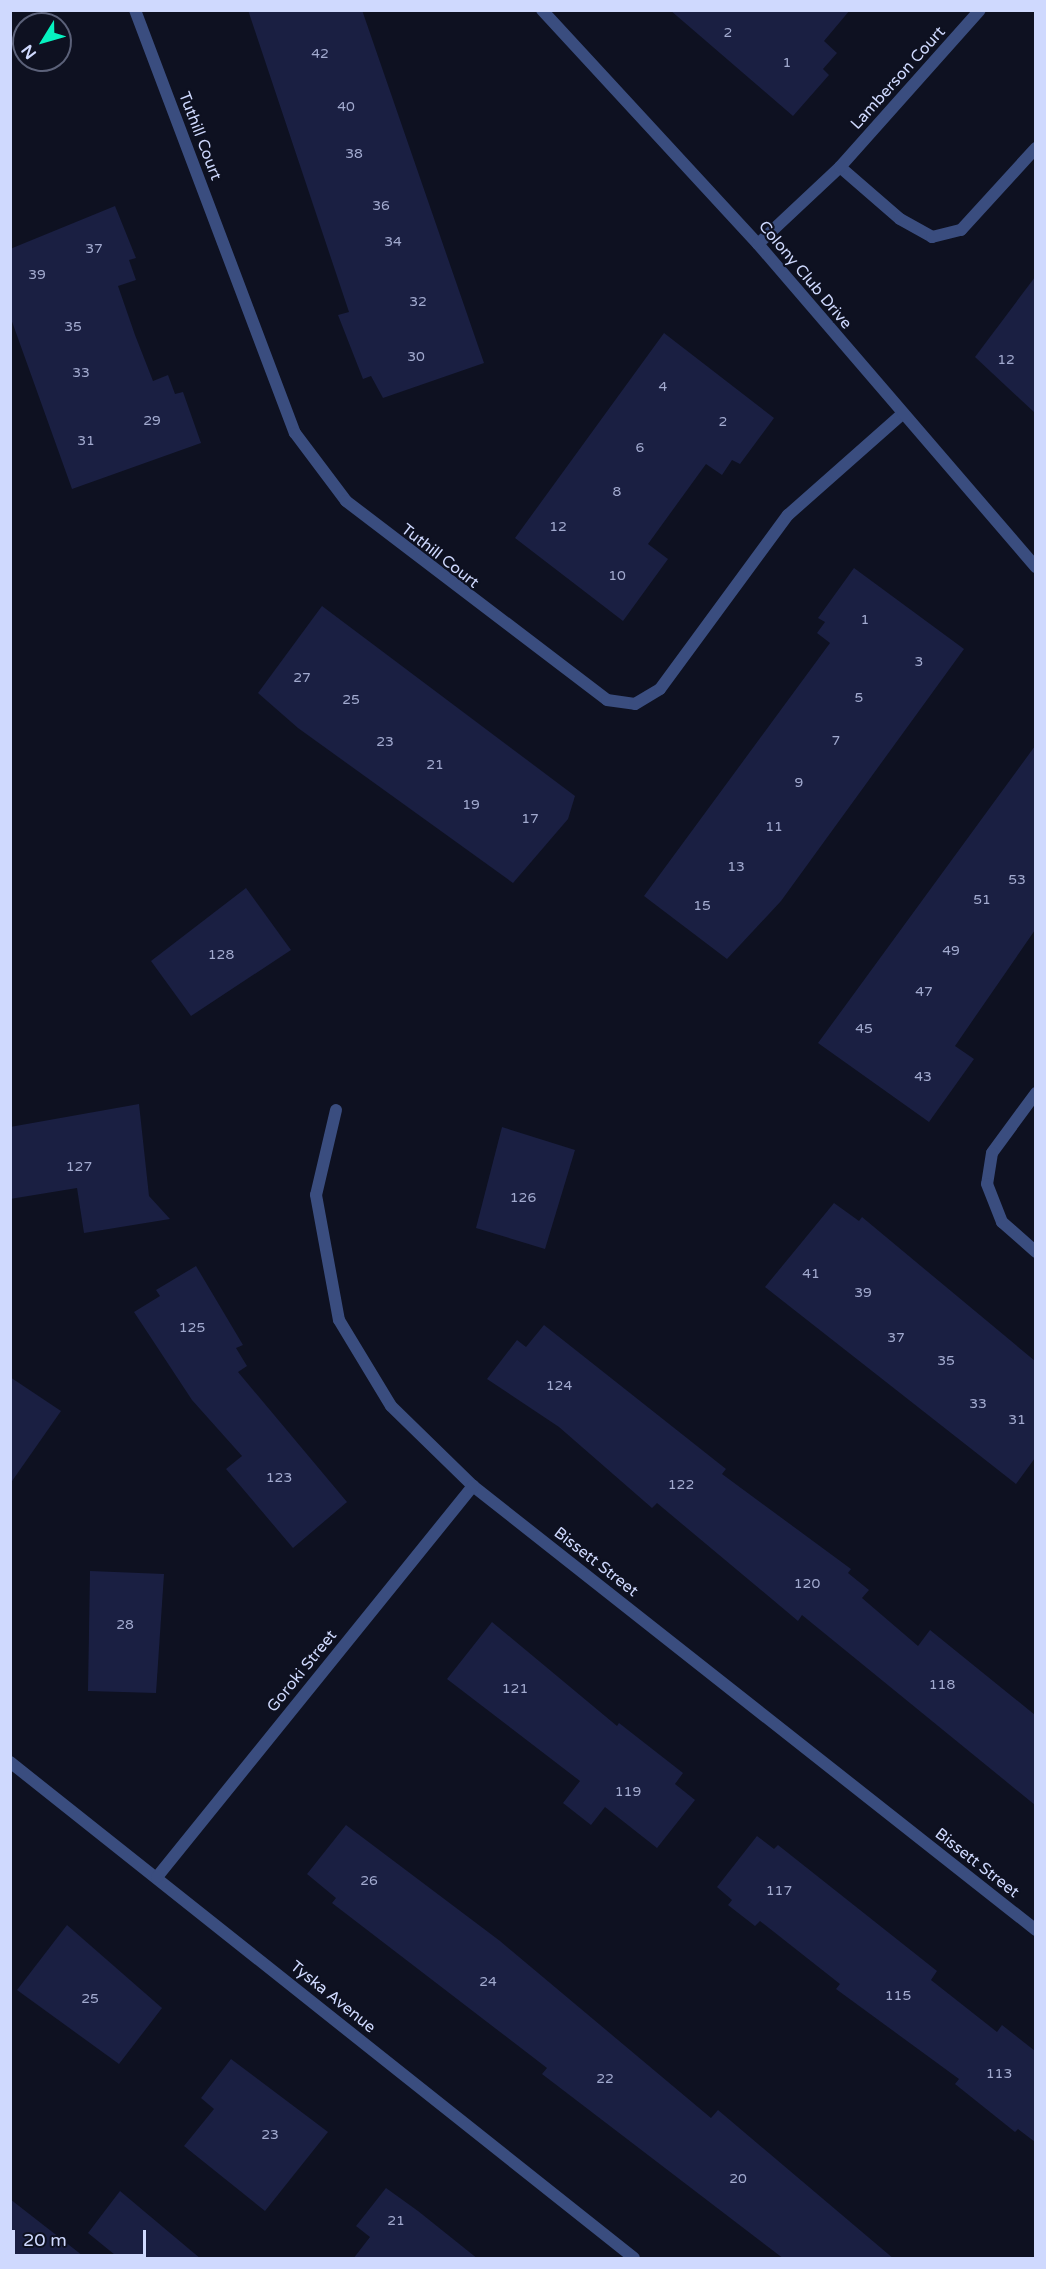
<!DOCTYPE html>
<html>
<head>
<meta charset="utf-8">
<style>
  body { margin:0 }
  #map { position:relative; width:1046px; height:2269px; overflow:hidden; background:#0e1121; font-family:"Varela Round",sans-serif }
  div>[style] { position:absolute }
  .building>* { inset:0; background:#1a1f42 }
  .minor>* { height:12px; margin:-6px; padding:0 6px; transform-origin:6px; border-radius:6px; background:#3a4d7f }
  span { translate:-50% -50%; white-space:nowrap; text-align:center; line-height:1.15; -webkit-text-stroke:4.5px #0e1121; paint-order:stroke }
  .number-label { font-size:14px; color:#a2aacf }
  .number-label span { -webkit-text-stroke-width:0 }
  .street-label { font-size:16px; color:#cfd9fe }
  .frame { position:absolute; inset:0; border:12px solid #cfd9fe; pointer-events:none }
  .north { position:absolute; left:12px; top:12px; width:60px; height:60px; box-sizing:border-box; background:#0e1121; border:2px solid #5b6179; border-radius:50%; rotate:233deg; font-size:16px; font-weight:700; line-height:24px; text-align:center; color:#cfd9fe }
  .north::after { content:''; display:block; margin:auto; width:21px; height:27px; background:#06f2c0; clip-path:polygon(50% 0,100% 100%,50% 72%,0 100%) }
  .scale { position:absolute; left:12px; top:2230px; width:134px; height:27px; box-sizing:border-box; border:3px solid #cfd9fe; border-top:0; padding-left:8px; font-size:18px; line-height:21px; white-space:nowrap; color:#cfd9fe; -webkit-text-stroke:4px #0e1121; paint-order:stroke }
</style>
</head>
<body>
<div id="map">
  <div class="building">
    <i style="clip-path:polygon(248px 10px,362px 10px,484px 363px,383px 398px,371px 376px,363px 379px,338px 315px,349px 312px)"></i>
    <i style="clip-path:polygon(670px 10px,850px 10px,824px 41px,837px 53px,823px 69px,829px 75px,793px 116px)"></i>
    <i style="clip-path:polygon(115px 206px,136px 258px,129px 260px,136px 280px,118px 286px,135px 335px,153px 381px,168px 375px,175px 394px,183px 392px,201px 443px,72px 489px,10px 316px,10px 249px)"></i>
    <i style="clip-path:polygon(1035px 277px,1035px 413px,975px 357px)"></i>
    <i style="clip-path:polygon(664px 333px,774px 418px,740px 464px,732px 460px,722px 475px,706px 464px,648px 544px,668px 559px,623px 621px,515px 538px)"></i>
    <i style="clip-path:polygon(854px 568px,964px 649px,781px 901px,727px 959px,644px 896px,830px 643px,817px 633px,825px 622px,818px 618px)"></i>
    <i style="clip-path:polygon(322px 606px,575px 796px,568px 819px,513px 883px,298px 728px,258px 693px)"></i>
    <i style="clip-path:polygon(1035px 746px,1035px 930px,955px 1046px,974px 1059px,929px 1122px,818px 1043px)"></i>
    <i style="clip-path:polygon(246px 888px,291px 950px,191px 1016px,151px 961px)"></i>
    <i style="clip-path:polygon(139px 1104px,149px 1196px,170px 1219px,84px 1233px,77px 1188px,10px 1199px,10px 1127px)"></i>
    <i style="clip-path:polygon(502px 1127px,575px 1150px,545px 1249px,476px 1228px)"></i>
    <i style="clip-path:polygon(834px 1203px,859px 1221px,862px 1217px,1035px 1361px,1035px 1458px,1016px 1484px,765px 1287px)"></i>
    <i style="clip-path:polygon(196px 1266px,243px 1345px,236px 1348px,247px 1366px,238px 1372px,347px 1502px,293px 1548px,226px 1469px,242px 1456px,192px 1400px,134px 1312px,160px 1296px,156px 1290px)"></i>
    <i style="clip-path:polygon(544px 1325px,726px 1469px,722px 1474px,851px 1569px,848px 1573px,869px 1590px,862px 1598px,918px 1646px,930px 1630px,1035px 1715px,1035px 1805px,802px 1615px,798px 1621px,657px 1503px,652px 1508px,559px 1427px,487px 1379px,517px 1340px,526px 1347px)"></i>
    <i style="clip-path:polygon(10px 1377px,61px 1411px,10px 1484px)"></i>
    <i style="clip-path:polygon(90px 1571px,164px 1574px,156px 1693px,88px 1691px)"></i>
    <i style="clip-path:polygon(492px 1622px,617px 1726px,619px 1723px,683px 1773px,675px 1784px,695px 1800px,657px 1848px,605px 1807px,591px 1825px,563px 1803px,580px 1781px,447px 1679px)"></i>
    <i style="clip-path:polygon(346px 1825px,500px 1941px,711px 2118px,718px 2110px,894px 2259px,784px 2259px,542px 2074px,547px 2068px,332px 1903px,336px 1898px,307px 1874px)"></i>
    <i style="clip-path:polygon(757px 1836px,774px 1849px,778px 1845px,937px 1971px,931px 1980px,997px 2032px,1002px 2025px,1035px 2051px,1035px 2142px,1018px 2129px,1015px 2132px,955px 2084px,959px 2079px,836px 1989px,840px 1984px,760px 1921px,755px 1926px,728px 1905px,732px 1900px,717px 1887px)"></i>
    <i style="clip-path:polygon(67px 1925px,162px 2008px,119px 2064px,17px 1990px)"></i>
    <i style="clip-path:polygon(231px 2059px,328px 2132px,265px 2211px,184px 2146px,214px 2109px,201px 2098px)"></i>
    <i style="clip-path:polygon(386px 2188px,418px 2211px,478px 2259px,353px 2259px,370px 2237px,356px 2226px)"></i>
    <i style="clip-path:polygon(120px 2191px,201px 2259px,120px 2259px,88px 2233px)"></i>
    <i style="clip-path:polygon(10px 2199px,87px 2259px,10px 2259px)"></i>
  </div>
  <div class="minor">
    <i style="left:135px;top:10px;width:452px;rotate:69.3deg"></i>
    <i style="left:295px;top:433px;width:85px;rotate:53.1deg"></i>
    <i style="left:346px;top:501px;width:328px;rotate:37.3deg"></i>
    <i style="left:607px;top:700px;width:28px;rotate:8deg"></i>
    <i style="left:635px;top:704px;width:29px;rotate:-31deg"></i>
    <i style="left:660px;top:689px;width:216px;rotate:-53.7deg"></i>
    <i style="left:788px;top:515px;width:151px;rotate:-41.5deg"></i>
    <i style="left:542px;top:10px;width:318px;rotate:47.3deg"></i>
    <i style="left:758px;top:244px;width:426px;rotate:49.3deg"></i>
    <i style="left:840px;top:167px;width:79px;rotate:40.9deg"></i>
    <i style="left:900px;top:219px;width:37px;rotate:29deg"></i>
    <i style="left:932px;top:237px;width:30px;rotate:-14deg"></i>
    <i style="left:961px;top:230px;width:111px;rotate:-47.6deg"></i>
    <i style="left:758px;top:244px;width:112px;rotate:-43.2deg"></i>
    <i style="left:840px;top:167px;width:210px;rotate:-48.3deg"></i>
    <i style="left:1036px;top:1093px;width:74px;rotate:126.3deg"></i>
    <i style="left:992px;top:1153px;width:31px;rotate:99deg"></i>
    <i style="left:987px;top:1184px;width:41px;rotate:68.5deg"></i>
    <i style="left:1002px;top:1222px;width:45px;rotate:41.4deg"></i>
    <i style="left:336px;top:1110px;width:87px;rotate:103.2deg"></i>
    <i style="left:316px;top:1195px;width:127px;rotate:79.6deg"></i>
    <i style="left:339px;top:1320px;width:100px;rotate:58.8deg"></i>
    <i style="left:391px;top:1406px;width:115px;rotate:44.3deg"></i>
    <i style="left:473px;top:1486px;width:717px;rotate:38.26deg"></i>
    <i style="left:10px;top:1762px;width:797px;rotate:38.48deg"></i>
    <i style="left:157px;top:1877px;width:503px;rotate:-51.06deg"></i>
  </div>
  <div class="number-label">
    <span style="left:728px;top:33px">2</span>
    <span style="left:320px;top:54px">42</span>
    <span style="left:787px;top:63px">1</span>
    <span style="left:346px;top:107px">40</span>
    <span style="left:354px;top:154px">38</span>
    <span style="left:381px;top:206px">36</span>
    <span style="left:393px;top:242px">34</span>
    <span style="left:94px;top:249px">37</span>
    <span style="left:37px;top:275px">39</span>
    <span style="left:418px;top:302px">32</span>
    <span style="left:73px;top:327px">35</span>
    <span style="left:416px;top:357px">30</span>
    <span style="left:1006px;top:360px">12</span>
    <span style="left:81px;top:373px">33</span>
    <span style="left:663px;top:387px">4</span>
    <span style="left:152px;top:421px">29</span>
    <span style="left:723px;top:422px">2</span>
    <span style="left:86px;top:441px">31</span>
    <span style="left:640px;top:448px">6</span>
    <span style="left:617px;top:492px">8</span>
    <span style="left:558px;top:527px">12</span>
    <span style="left:617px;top:576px">10</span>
    <span style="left:865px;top:620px">1</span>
    <span style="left:919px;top:662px">3</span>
    <span style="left:302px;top:678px">27</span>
    <span style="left:859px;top:698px">5</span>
    <span style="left:351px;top:700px">25</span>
    <span style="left:836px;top:741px">7</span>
    <span style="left:385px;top:742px">23</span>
    <span style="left:435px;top:765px">21</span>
    <span style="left:799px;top:783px">9</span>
    <span style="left:471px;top:805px">19</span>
    <span style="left:530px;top:819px">17</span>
    <span style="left:774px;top:827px">11</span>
    <span style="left:736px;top:867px">13</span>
    <span style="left:1017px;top:880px">53</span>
    <span style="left:982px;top:900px">51</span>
    <span style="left:702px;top:906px">15</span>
    <span style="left:951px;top:951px">49</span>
    <span style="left:221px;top:955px">128</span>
    <span style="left:924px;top:992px">47</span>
    <span style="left:864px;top:1029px">45</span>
    <span style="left:923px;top:1077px">43</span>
    <span style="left:79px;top:1167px">127</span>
    <span style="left:523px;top:1198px">126</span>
    <span style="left:811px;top:1274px">41</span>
    <span style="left:863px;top:1293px">39</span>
    <span style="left:192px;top:1328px">125</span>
    <span style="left:896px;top:1338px">37</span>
    <span style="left:946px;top:1361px">35</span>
    <span style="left:559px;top:1386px">124</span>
    <span style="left:978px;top:1404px">33</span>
    <span style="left:1017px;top:1420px">31</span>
    <span style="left:279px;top:1478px">123</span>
    <span style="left:681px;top:1485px">122</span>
    <span style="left:807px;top:1584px">120</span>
    <span style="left:125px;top:1625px">28</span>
    <span style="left:942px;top:1685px">118</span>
    <span style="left:515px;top:1689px">121</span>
    <span style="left:628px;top:1792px">119</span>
    <span style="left:369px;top:1881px">26</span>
    <span style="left:779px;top:1891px">117</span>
    <span style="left:488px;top:1982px">24</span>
    <span style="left:898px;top:1996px">115</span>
    <span style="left:90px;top:1999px">25</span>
    <span style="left:999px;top:2074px">113</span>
    <span style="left:605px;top:2079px">22</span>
    <span style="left:270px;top:2135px">23</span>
    <span style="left:738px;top:2179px">20</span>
    <span style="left:396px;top:2221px">21</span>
  </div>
  <div class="street-label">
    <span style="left:898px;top:78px;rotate:-48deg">Lamberson Court</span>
    <span style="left:200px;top:136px;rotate:69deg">Tuthill Court</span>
    <span style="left:805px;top:275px;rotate:50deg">Colony Club Drive</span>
    <span style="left:440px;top:556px;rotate:38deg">Tuthill Court</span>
    <span style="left:596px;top:1562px;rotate:38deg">Bissett Street</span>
    <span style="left:302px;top:1671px;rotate:-51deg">Goroki Street</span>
    <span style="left:977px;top:1863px;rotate:38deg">Bissett Street</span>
    <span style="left:333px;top:1997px;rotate:39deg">Tyska Avenue</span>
  </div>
  <div class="frame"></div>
  <div class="north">N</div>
  <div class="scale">20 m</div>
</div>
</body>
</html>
